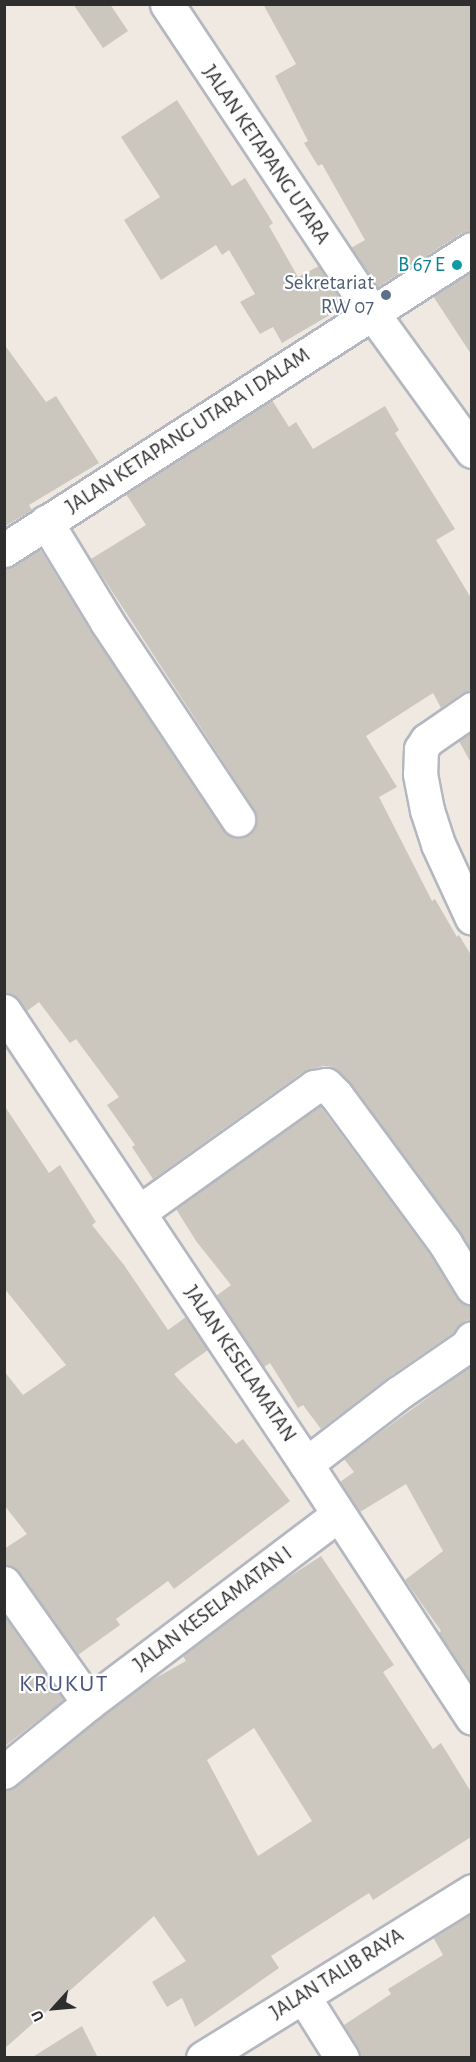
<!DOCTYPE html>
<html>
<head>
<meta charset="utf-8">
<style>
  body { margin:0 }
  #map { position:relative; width:476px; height:2062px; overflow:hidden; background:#efe9e1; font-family:"Alegreya Sans",sans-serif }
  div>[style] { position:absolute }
  .building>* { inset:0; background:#cbc7bf }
  .roads { filter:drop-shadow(2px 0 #b4b7c1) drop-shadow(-2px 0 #b4b7c1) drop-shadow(0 2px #b4b7c1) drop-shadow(0 -2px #b4b7c1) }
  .minor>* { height:33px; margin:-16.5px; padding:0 16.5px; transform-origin:16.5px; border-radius:16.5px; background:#fff }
  .dots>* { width:16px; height:16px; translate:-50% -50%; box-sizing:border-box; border:3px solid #fff; border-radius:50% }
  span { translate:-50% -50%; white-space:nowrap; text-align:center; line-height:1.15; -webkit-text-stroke:4.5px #fff; paint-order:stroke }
  .street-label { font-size:21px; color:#2e2e2e }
  .culture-label { font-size:21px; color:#0d838f }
  .right { translate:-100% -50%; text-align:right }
  .service-label { font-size:21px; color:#4e5e75 }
  .quarter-label { font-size:24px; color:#4d5680; letter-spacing:1.5px }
  .frame { position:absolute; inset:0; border:6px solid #2e2e2e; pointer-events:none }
  .north { position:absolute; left:24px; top:1978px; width:60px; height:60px; -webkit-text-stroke:4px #fff; paint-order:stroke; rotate:244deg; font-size:16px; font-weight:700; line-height:24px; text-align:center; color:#2e2e2e }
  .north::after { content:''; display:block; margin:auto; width:21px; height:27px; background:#2e2e2e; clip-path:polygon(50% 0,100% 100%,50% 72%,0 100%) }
</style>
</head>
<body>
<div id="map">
  <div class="building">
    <i style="clip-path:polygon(73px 4px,110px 4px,128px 31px,103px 48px)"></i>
    <i style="clip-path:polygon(263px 4px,471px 4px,471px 230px,462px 233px,378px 287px,351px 248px,365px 240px,322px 164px,318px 166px,304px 143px,308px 141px,275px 76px,296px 64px)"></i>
    <i style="clip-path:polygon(177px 100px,232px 186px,245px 178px,273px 223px,269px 226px,298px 277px,319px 266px,345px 306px,282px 343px,273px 327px,260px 334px,240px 302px,255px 294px,229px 250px,222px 255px,216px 245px,161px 280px,124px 220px,160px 197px,121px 137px)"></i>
    <i style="clip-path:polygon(471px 272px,471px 354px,433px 296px)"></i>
    <i style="clip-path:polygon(4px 344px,46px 402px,56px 396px,99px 463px,29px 505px,32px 510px,4px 527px)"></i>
    <i style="clip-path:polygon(272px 400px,289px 427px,296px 422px,313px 449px,385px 406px,399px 430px,395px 433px,455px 529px,436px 540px,471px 598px,471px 690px,461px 694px,441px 708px,433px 693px,366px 736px,397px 787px,379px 797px,432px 901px,435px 899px,457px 937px,459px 935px,471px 955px,471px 1250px,351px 1084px,332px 1067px,323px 1066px,303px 1072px,153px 1179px,132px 1147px,135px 1145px,107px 1105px,119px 1097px,76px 1039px,70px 1043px,39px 1002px,27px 1011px,13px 995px,4px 993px,4px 569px,14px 566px,40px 549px,91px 632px,222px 829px,230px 836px,239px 838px,248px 835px,255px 827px,257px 817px,254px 809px,91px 559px,146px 525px,126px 494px)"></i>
    <i style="clip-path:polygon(471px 732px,471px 763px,459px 741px)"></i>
    <i style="clip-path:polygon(4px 1105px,49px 1173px,60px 1165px,96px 1222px,92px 1225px,124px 1265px,168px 1330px,186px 1317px,208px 1350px,174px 1374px,236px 1444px,243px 1439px,290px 1501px,174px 1589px,168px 1581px,116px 1619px,120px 1625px,78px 1655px,19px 1572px,4px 1565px,4px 1549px,27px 1534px,4px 1505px,4px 1371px,23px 1395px,66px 1365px,4px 1288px)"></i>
    <i style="clip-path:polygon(320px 1106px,429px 1253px,456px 1297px,463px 1303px,471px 1306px,471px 1319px,463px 1322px,453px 1333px,389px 1377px,321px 1429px,303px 1405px,298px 1408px,270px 1363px,264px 1367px,216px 1296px,231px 1285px,196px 1241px,176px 1209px)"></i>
    <i style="clip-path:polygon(471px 1366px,471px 1683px,439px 1633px,441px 1631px,405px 1580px,443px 1551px,406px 1484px,360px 1512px,340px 1482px,354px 1472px,344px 1459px)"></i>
    <i style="clip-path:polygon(evenodd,321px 1556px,394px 1665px,383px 1672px,433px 1749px,441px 1743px,471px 1792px,471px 1837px,373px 1900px,369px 1893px,271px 1956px,279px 1968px,195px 2027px,182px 1998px,167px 2007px,152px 1982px,186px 1961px,154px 1916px,4px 2049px,4px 1790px,16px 1787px,101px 1718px,143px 1685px,186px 1661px,183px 1656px,272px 1588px,321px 1556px,254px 1728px,312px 1821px,258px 1856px,207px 1760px,254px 1728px)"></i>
    <i style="clip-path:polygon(4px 1616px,64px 1700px,4px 1747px)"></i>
    <i style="clip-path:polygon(471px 1913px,471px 2058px,361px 2058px,344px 2025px,391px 1994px,388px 1989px,443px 1955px,433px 1937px)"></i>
    <i style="clip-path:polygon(82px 2026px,98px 2058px,31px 2058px)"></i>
  </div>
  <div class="roads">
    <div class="minor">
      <i style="left:167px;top:4px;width:372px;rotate:56.4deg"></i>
      <i style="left:373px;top:314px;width:169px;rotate:54.1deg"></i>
      <i style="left:46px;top:522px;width:117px;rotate:58.6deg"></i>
      <i style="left:107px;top:622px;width:237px;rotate:56.4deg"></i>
      <i style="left:4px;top:550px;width:556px;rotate:-32.75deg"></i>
      <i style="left:472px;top:709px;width:55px;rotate:145.4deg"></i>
      <i style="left:427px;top:740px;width:11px;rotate:124deg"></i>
      <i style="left:421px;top:749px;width:25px;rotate:92deg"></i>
      <i style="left:420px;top:774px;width:37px;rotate:79deg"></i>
      <i style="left:427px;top:810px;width:36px;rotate:72deg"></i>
      <i style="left:438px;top:844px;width:81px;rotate:65.3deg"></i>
      <i style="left:4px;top:1011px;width:544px;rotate:56.31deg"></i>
      <i style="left:306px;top:1464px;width:303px;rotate:56.8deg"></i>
      <i style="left:139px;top:1212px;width:215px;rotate:-35.5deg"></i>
      <i style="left:314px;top:1087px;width:12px;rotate:-9deg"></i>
      <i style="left:326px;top:1085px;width:14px;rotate:45deg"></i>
      <i style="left:336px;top:1095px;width:184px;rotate:53.6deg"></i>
      <i style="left:445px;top:1243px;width:52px;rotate:58.5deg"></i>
      <i style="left:306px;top:1464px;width:118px;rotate:-37.5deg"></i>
      <i style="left:400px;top:1392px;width:81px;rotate:-34.5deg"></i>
      <i style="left:467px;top:1346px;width:9px;rotate:-58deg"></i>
      <i style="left:4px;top:1583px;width:147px;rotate:54.7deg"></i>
      <i style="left:4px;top:1772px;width:109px;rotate:-39.1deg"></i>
      <i style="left:89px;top:1703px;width:312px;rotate:-37.1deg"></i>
      <i style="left:303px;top:1996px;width:73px;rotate:57.8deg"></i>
      <i style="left:203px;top:2058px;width:317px;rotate:-31.8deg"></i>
    </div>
  </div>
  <div class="dots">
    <i style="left:457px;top:265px;background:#0f9aa8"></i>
    <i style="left:386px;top:295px;background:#5c6f8a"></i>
  </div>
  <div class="street-label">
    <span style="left:266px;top:155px;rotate:56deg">JALAN KETAPANG UTARA</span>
    <span style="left:188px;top:431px;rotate:-33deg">JALAN KETAPANG UTARA I DALAM</span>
    <span style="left:240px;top:1364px;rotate:56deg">JALAN KESELAMATAN</span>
    <span style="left:213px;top:1609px;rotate:-37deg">JALAN KESELAMATAN I</span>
    <span style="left:337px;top:1974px;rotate:-32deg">JALAN TALIB RAYA</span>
  </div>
  <div class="culture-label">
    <span class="right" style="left:445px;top:265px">B 67 E</span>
  </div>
  <div class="service-label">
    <span class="right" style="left:374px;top:295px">Sekretariat<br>RW 07</span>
  </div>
  <div class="quarter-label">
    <span style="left:64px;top:1685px">KRUKUT</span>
  </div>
  <div class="frame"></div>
  <div class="north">U</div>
</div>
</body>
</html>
